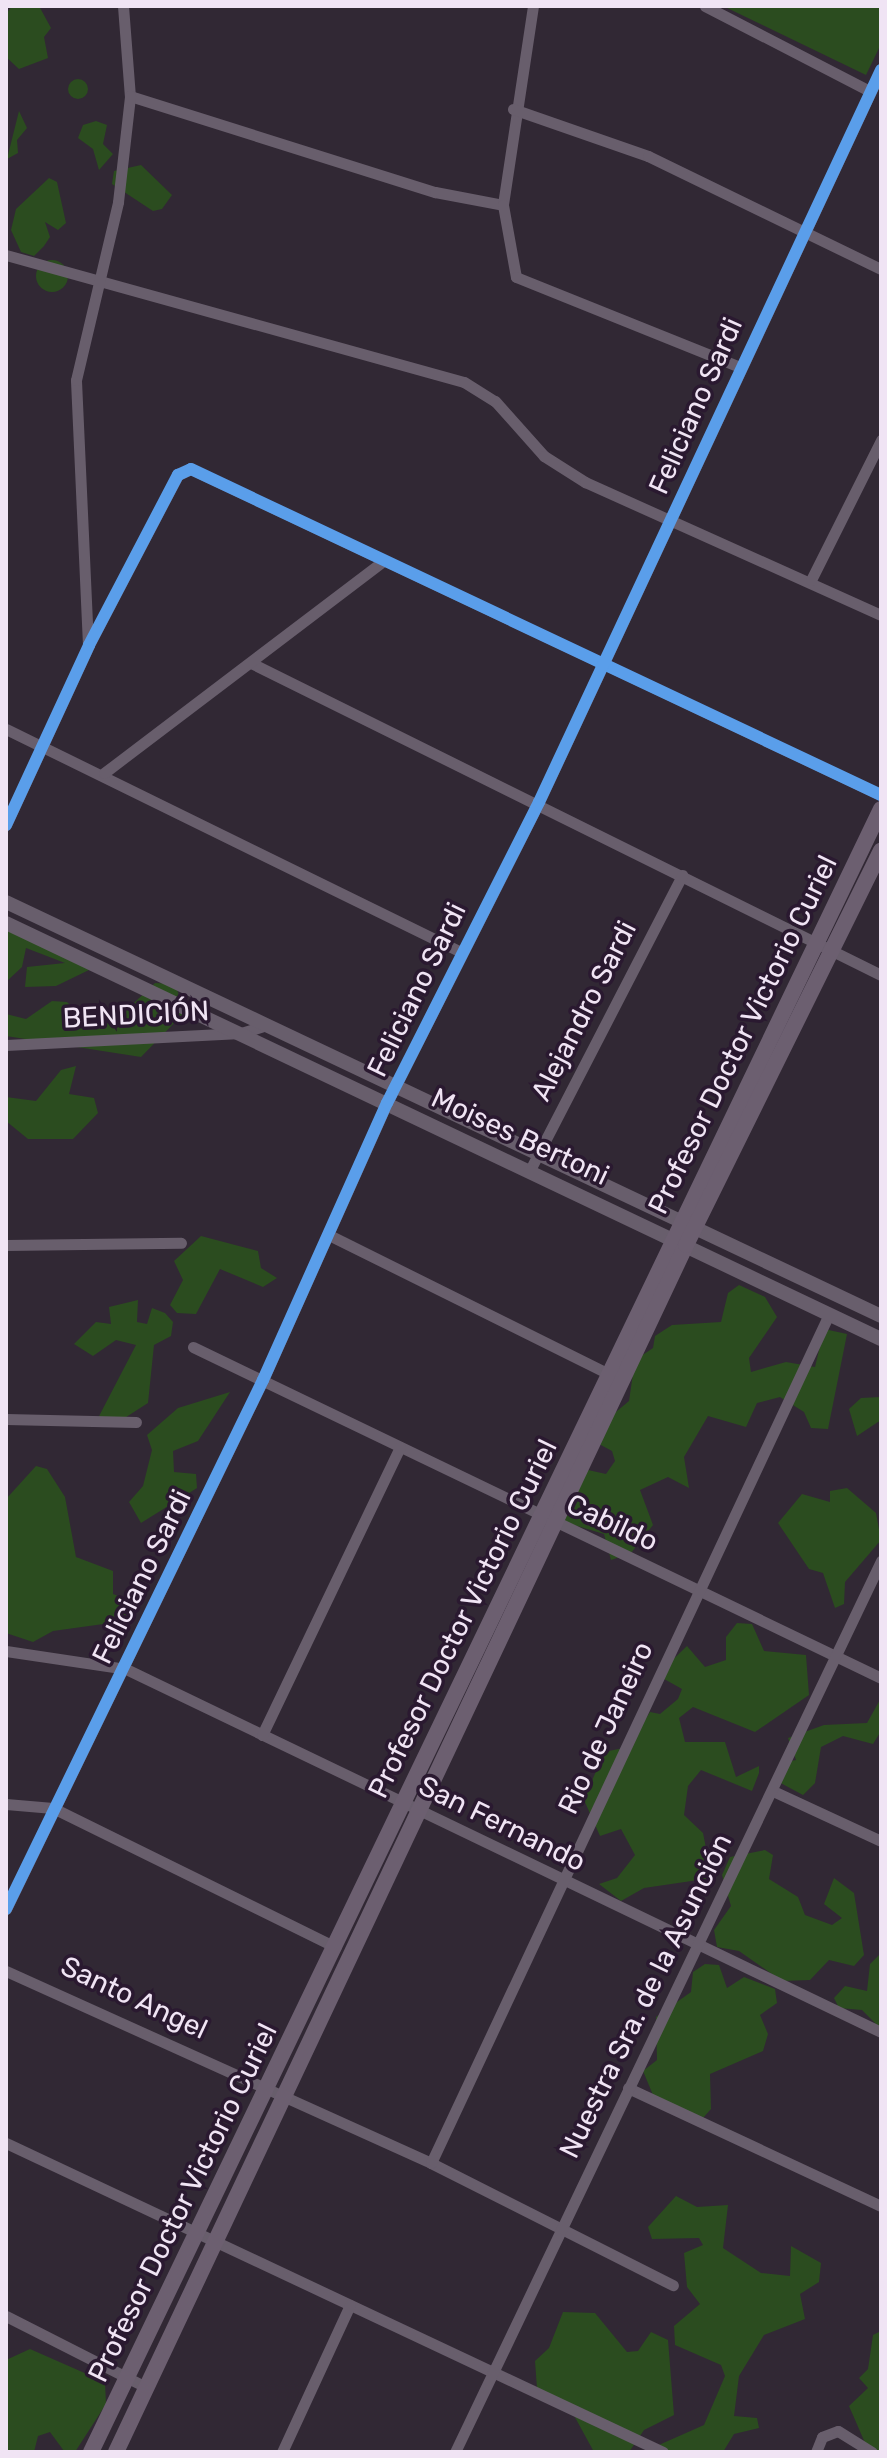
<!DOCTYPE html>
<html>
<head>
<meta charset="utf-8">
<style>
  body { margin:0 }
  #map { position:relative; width:887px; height:2458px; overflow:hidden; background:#312834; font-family:Rubik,sans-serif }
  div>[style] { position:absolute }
  .green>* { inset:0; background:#2b4c1f }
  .round { border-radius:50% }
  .minor>* { height:11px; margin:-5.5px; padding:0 5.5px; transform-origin:5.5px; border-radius:5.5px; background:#685e6c }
  .tertiary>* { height:14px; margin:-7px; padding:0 7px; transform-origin:7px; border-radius:7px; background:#685e6c }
  .secondary>* { height:16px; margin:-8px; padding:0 8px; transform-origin:8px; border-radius:8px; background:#6c5f70 }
  .cycleway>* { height:12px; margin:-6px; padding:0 6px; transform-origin:6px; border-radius:6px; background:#5a9eea }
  span { translate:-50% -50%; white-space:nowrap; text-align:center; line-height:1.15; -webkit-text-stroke:7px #2a1930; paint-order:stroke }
  .street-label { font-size:28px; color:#f0e4f4 }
  .frame { position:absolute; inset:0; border:8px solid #f0e4f4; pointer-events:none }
</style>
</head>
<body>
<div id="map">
  <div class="green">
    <i style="clip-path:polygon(39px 6px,51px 28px,44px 37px,48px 58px,19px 69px,6px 57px,6px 14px,12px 6px)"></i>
    <i style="clip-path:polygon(723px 6px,881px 6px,881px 44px,866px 75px)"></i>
    <i class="round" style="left:68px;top:79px;width:20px;height:20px"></i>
    <i style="clip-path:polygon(19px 111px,27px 128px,17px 140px,18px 153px,7px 159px)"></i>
    <i style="clip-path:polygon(96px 121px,107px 125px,103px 144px,113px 154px,99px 170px,93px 149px,78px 138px,83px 125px)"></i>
    <i style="clip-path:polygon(141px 165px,172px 195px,162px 209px,153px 211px,112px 184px,114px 171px)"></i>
    <i style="clip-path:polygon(49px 178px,57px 182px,66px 223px,58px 230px,45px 222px,50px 237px,44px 246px,34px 256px,21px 252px,11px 230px,16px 209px)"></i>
    <i class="round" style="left:36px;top:260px;width:32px;height:32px"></i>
    <i style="clip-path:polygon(6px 923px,89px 970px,56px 986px,25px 987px,27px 967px,65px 963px,26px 948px,22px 967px,6px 982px)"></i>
    <i style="clip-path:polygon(155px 983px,176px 984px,183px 1014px,141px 1057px,6px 1036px,6px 1014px,26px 1019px,52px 1001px,67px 1002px,85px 1020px,118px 1018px)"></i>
    <i style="clip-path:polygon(76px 1066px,69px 1094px,94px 1098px,98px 1113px,73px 1139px,28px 1139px,6px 1121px,6px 1097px,36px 1101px,61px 1070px)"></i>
    <i style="clip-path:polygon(201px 1236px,258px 1251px,261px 1268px,277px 1278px,263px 1287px,220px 1269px,196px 1314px,177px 1313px,170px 1305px,183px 1280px,174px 1261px)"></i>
    <i style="clip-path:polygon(739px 1285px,765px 1297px,777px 1317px,749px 1358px,751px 1372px,786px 1362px,815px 1367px,824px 1329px,847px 1334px,828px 1429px,811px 1428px,804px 1412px,780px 1397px,757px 1403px,746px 1427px,708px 1416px,684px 1457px,689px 1488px,668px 1477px,640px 1490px,653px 1525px,631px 1553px,611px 1560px,604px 1534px,564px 1522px,579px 1468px,606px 1474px,615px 1461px,612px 1451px,586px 1437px,629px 1401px,635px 1360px,653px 1348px,655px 1336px,672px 1325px,721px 1322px,728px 1293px)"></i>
    <i style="clip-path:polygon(138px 1300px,137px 1322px,147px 1324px,152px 1308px,165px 1313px,173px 1322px,171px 1336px,154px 1345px,148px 1403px,120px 1421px,97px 1420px,136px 1345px,116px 1340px,93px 1356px,74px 1344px,96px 1322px,111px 1324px,109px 1307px)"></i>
    <i style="clip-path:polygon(230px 1392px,198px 1441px,173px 1451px,174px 1472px,196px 1474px,197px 1488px,141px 1523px,129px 1502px,143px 1486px,152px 1450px,147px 1435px,178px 1408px)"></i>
    <i style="clip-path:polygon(881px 1397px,881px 1420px,857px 1436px,849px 1409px,861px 1398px)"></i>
    <i style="clip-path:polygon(36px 1466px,47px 1469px,65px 1497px,76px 1557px,113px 1571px,113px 1594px,126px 1599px,125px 1621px,53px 1631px,33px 1642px,6px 1633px,6px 1499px)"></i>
    <i style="clip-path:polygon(847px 1488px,876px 1513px,881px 1540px,845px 1582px,844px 1604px,835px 1608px,823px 1573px,809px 1569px,778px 1523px,802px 1494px,830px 1502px,830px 1491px)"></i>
    <i style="clip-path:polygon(737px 1623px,752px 1624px,764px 1651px,806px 1655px,809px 1695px,755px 1732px,693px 1707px,679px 1718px,685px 1742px,725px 1742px,736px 1777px,759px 1766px,759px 1773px,752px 1791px,701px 1770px,688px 1786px,684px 1815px,703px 1833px,712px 1878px,644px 1888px,621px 1901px,599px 1884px,617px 1878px,635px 1855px,621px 1829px,600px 1836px,584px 1800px,604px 1752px,628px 1747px,650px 1712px,660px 1714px,678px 1699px,682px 1689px,657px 1675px,687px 1646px,705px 1667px,726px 1660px,726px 1637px)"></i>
    <i style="clip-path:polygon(881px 1698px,881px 1731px,873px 1744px,843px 1736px,821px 1747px,815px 1783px,803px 1795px,775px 1780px,780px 1763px,796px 1760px,788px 1738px,824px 1725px,867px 1723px)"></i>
    <i style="clip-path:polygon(765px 1850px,773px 1855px,769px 1879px,798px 1897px,805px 1915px,832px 1925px,842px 1918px,824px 1904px,834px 1878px,854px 1893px,864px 1955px,854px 1966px,829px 1960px,810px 1980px,782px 1981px,739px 1951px,717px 1947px,714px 1930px,731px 1906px,722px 1875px,730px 1857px)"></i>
    <i style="clip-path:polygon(881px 1953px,880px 1987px,881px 2029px,862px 2010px,839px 2008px,834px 1998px,845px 1986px,867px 1991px,870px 1964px)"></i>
    <i style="clip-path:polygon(705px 1964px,719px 1965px,727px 1988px,744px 1977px,775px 1989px,777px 2003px,760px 2015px,768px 2034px,763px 2051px,710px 2074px,711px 2109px,703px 2118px,653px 2095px,643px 2071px,657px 2060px,656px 2017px,691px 1992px,693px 1972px)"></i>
    <i style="clip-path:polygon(676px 2196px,697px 2207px,728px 2205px,723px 2248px,761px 2273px,790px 2276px,791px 2246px,821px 2263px,819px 2282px,800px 2294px,805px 2319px,764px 2335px,739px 2376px,734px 2416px,757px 2418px,759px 2428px,734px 2434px,723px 2452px,643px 2452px,704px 2425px,725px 2376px,721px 2365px,675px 2345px,674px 2326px,700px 2304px,687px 2287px,684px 2253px,703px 2245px,699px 2238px,652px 2239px,648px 2227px)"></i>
    <i style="clip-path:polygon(563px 2312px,595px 2313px,627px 2352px,638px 2351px,651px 2332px,668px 2340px,674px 2415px,644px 2430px,629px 2452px,594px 2452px,571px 2410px,537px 2388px,535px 2361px,549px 2348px)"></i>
    <i style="clip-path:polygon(881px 2331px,881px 2452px,869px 2452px,849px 2406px,868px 2388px,859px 2378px,868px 2369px,873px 2335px)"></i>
    <i style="clip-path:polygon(30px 2349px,105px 2382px,106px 2404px,75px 2452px,64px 2451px,50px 2432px,38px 2436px,34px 2452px,6px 2452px,6px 2360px)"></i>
  </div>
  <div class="minor">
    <i style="left:123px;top:6px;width:90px;rotate:85.6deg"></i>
    <i style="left:130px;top:96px;width:320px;rotate:17.5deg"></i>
    <i style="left:435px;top:192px;width:69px;rotate:10.8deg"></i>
    <i style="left:533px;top:6px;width:201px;rotate:98.6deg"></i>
    <i style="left:503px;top:205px;width:73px;rotate:79.8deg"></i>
    <i style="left:516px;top:277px;width:241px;rotate:21.9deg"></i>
    <i style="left:705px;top:6px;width:186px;rotate:27.3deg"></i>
    <i style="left:513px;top:109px;width:143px;rotate:19.2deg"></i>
    <i style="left:648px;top:156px;width:259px;rotate:25.9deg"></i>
    <i style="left:6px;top:255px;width:475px;rotate:15.5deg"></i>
    <i style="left:464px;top:382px;width:36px;rotate:32deg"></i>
    <i style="left:495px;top:401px;width:74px;rotate:48.3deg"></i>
    <i style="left:544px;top:456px;width:49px;rotate:32.4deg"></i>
    <i style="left:585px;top:482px;width:325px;rotate:24.2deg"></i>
    <i style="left:811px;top:580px;width:157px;rotate:-63.4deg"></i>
    <i style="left:88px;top:645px;width:265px;rotate:-92.6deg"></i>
    <i style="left:76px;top:380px;width:183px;rotate:-76.7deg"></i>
    <i style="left:118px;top:202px;width:107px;rotate:-83.5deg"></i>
    <i style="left:251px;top:663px;width:703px;rotate:26.35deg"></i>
    <i style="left:6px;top:729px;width:507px;rotate:26.11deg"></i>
    <i style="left:104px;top:773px;width:350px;rotate:-37.2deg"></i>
    <i style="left:6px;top:825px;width:198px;rotate:-65.2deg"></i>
    <i style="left:89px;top:645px;width:192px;rotate:-62.4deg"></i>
    <i style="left:178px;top:475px;width:14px;rotate:-25deg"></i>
    <i style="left:191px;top:469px;width:763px;rotate:25.29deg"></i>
    <i style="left:6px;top:1045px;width:235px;rotate:-2.9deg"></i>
    <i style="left:241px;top:1033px;width:27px;rotate:-17deg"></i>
    <i style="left:530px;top:1170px;width:332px;rotate:-62.7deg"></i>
    <i style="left:331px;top:1236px;width:315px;rotate:26.4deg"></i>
    <i style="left:6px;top:1245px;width:175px;rotate:-0.7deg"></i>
    <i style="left:193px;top:1347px;width:763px;rotate:25.69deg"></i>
    <i style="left:6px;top:1419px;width:130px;rotate:1.3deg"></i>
    <i style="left:6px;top:1651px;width:121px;rotate:8.5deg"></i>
    <i style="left:126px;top:1669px;width:838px;rotate:25.68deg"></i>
    <i style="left:262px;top:1735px;width:319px;rotate:-64.4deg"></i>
    <i style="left:773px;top:1791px;width:119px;rotate:24.8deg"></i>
    <i style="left:6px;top:1804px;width:47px;rotate:4.9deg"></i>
    <i style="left:53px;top:1808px;width:315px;rotate:26.2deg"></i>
    <i style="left:6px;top:1909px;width:588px;rotate:-64.09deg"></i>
    <i style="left:263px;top:1380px;width:303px;rotate:-65.9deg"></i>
    <i style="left:387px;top:1103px;width:337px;rotate:-63.2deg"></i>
    <i style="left:539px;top:802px;width:808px;rotate:-64.96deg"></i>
    <i style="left:6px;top:1971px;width:466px;rotate:24.3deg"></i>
    <i style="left:431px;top:2163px;width:271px;rotate:26.8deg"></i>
    <i style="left:628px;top:2088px;width:279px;rotate:25deg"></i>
    <i style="left:6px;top:2143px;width:726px;rotate:25.19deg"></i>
    <i style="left:431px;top:2163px;width:938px;rotate:-64.88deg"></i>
    <i style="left:6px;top:2316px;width:157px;rotate:26.9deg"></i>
    <i style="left:282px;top:2452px;width:162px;rotate:-65.2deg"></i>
    <i style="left:455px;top:2452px;width:988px;rotate:-64.45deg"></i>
    <i style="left:816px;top:2452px;width:16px;rotate:-68deg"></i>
    <i style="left:822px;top:2437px;width:17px;rotate:-21deg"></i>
    <i style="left:838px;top:2431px;width:40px;rotate:32deg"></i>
  </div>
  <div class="tertiary">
    <i style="left:6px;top:902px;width:968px;rotate:25.32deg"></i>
    <i style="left:6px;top:923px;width:969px;rotate:25.43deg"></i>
  </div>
  <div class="secondary">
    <i style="left:91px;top:2452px;width:1823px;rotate:-64.32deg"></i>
    <i style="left:116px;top:2452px;width:1335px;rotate:-64.72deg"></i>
    <i style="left:686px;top:1245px;width:440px;rotate:-63.7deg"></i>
  </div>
  <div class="cycleway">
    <i style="left:6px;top:825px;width:198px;rotate:-65.2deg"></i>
    <i style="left:89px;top:645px;width:192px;rotate:-62.4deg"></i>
    <i style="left:178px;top:475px;width:14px;rotate:-25deg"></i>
    <i style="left:191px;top:469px;width:763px;rotate:25.29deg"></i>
    <i style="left:6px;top:1909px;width:588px;rotate:-64.09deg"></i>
    <i style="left:263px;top:1380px;width:303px;rotate:-65.9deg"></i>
    <i style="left:387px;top:1103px;width:337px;rotate:-63.2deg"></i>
    <i style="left:539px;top:802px;width:808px;rotate:-64.96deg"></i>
  </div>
  <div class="street-label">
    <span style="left:696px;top:406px;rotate:-66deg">Feliciano Sardi</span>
    <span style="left:417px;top:990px;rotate:-64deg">Feliciano Sardi</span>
    <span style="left:584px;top:1011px;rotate:-63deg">Alejandro Sardi</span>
    <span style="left:136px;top:1015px;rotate:-3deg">BENDICIÓN</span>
    <span style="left:743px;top:1035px;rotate:-64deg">Profesor Doctor Victorio Curiel</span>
    <span style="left:520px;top:1137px;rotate:25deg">Moises Bertoni</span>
    <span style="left:612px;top:1523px;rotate:25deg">Cabildo</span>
    <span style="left:142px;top:1577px;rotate:-64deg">Feliciano Sardi</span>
    <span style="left:463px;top:1619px;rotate:-64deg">Profesor Doctor Victorio Curiel</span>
    <span style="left:606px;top:1728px;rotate:-65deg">Rio de Janeiro</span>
    <span style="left:502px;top:1824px;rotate:26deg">San Fernando</span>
    <span style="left:646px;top:1996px;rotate:-64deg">Nuestra Sra. de la Asunción</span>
    <span style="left:134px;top:1998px;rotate:25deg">Santo Angel</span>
    <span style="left:183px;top:2203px;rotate:-64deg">Profesor Doctor Victorio Curiel</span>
  </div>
  <div class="frame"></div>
</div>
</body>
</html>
